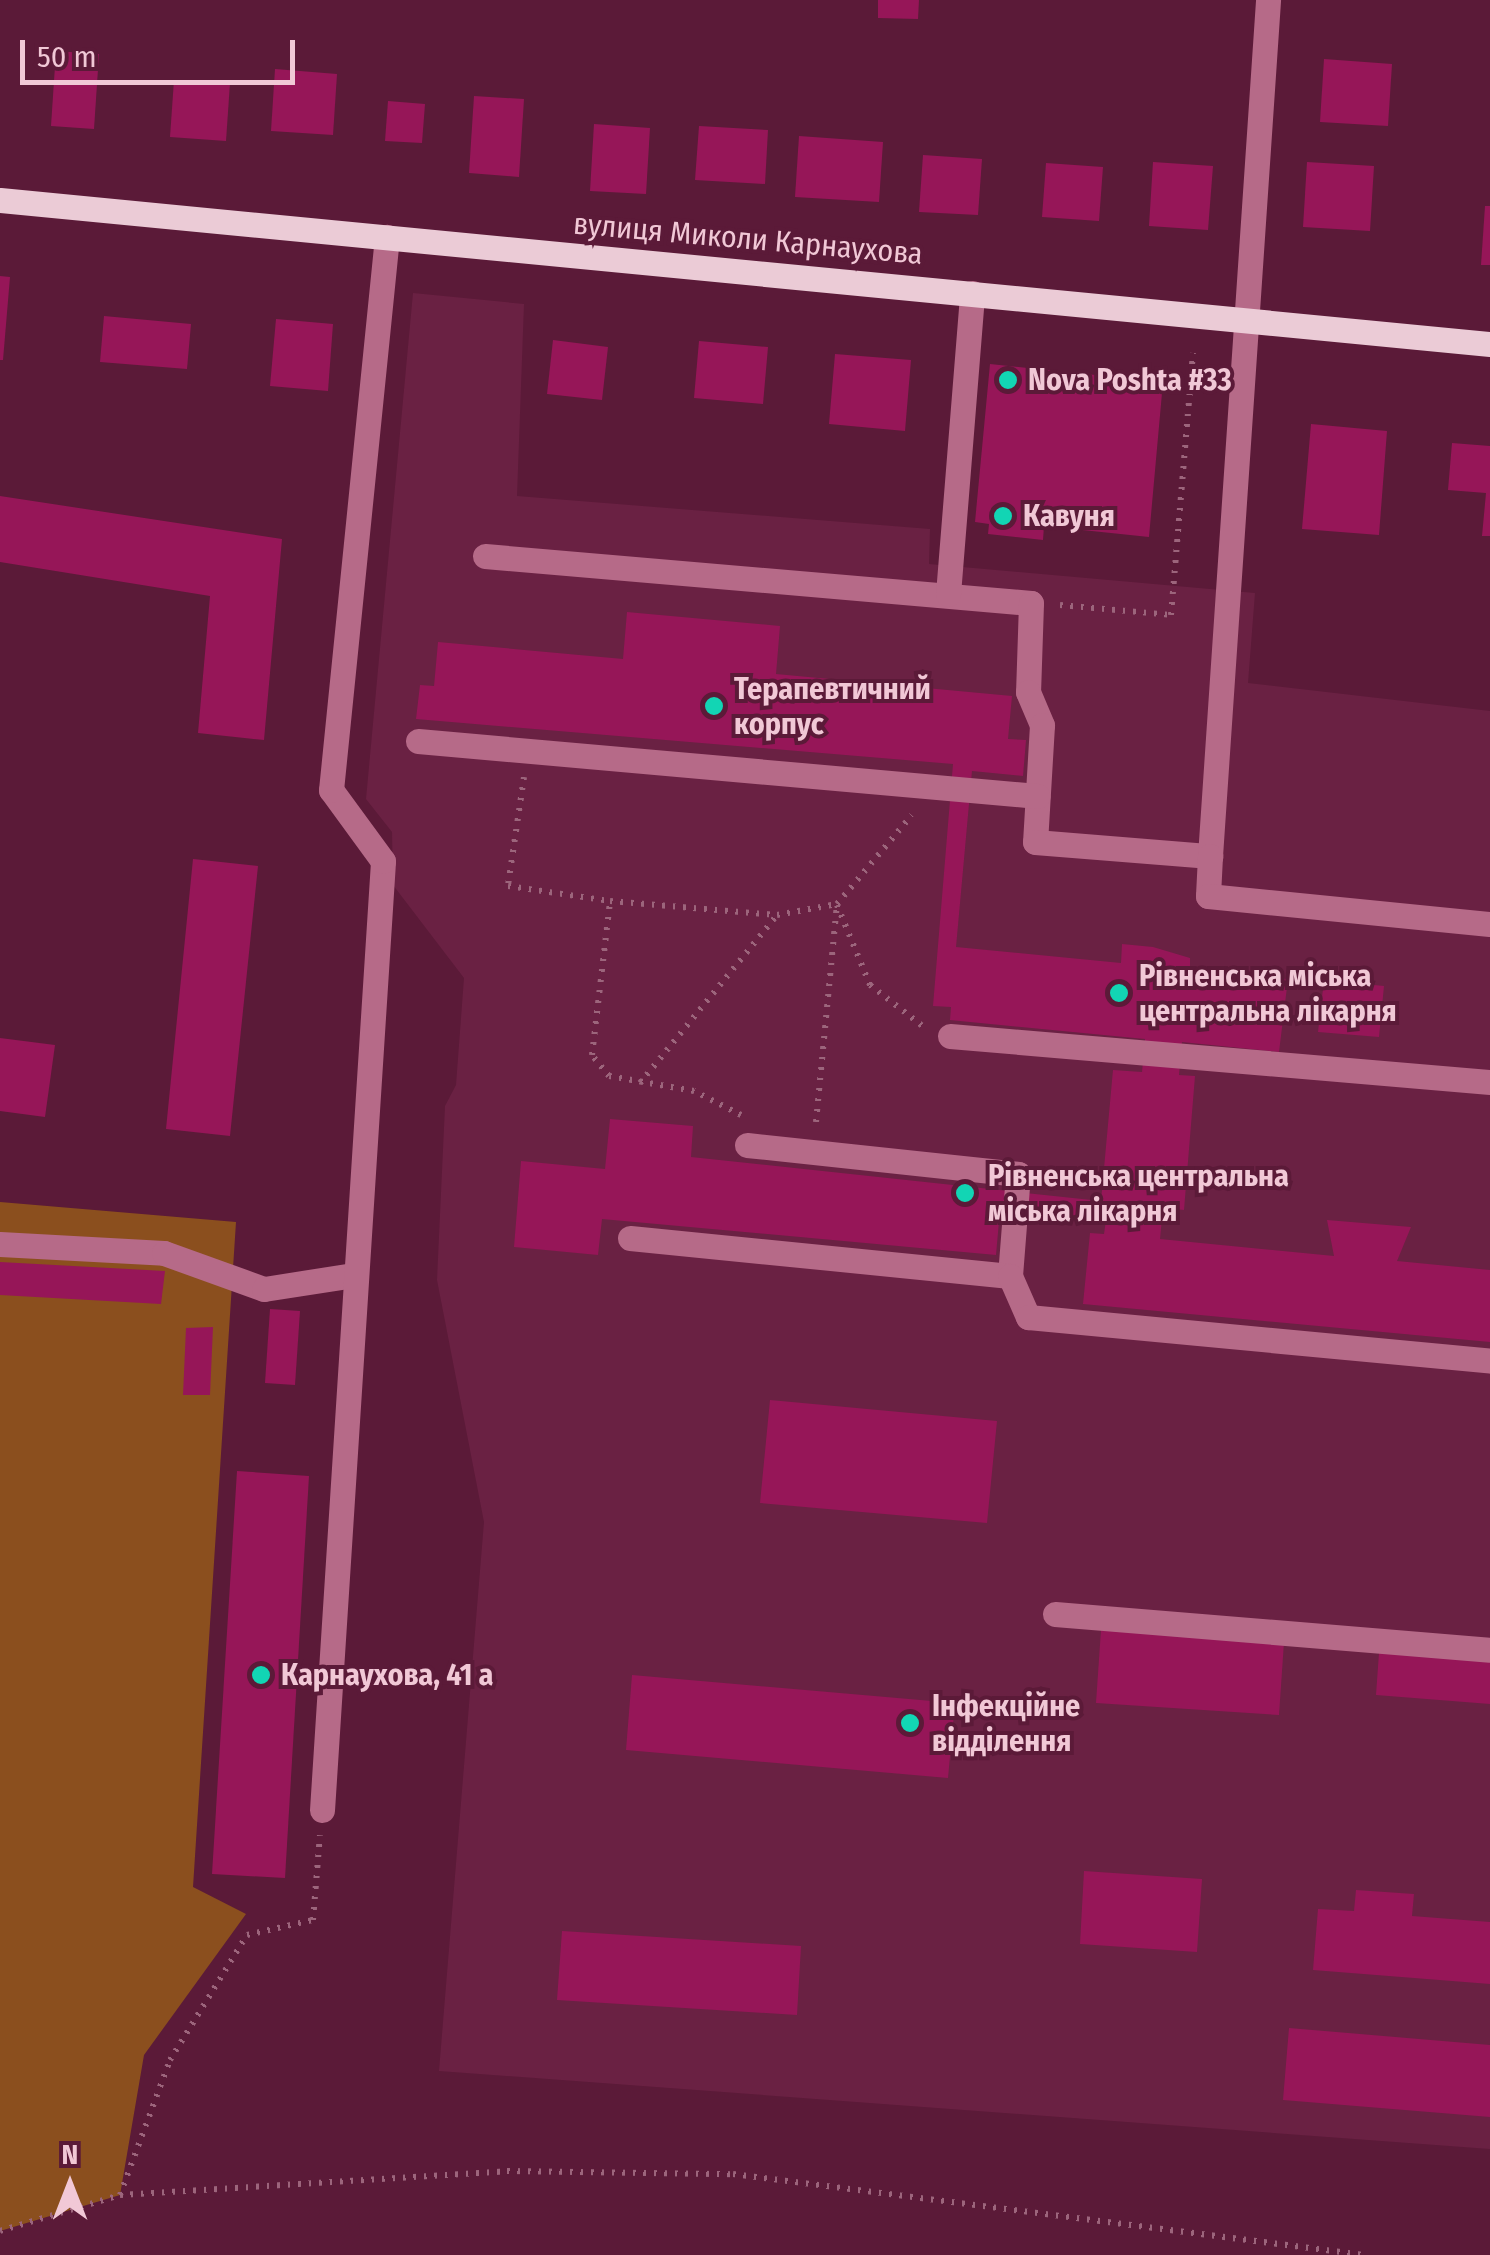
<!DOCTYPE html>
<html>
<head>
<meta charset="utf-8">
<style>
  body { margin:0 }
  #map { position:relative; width:1490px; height:2255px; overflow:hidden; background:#5b1a38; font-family:"Fira Sans Condensed",sans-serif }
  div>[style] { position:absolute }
  .built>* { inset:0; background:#6a2143 }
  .green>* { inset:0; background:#8b4f1e }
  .building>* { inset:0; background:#961658 }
  .path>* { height:6px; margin-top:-3px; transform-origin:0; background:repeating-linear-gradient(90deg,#9c657c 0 2.5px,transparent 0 10.5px) }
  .minor>* { height:25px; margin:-12.5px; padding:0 12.5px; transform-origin:12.5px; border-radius:12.5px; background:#b66a88 }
  .major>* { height:25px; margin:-12.5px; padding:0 12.5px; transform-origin:12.5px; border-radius:12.5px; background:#ebcbd6 }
  .dots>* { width:28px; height:28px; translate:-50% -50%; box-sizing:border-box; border:5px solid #5b1a38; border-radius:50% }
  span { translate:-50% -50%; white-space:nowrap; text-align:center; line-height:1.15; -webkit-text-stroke:8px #5b1a38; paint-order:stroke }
  .street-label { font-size:30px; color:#f1c8d6 }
  .poi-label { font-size:30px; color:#f1c8d6; font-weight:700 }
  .left { translate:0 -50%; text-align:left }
  .north { position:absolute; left:20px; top:2135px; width:100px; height:100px; -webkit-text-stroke:8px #5b1a38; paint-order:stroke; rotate:0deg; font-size:28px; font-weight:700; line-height:40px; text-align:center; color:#f1c8d6 }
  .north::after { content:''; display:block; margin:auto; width:35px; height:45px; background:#f1c8d6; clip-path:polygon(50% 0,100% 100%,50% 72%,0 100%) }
  .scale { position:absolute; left:20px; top:40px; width:275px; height:45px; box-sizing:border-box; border:5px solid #f1c8d6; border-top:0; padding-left:12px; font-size:30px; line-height:35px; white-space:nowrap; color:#f1c8d6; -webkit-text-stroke:8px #5b1a38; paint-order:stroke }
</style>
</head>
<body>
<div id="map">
  <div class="built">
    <i style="clip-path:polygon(413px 293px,524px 304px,517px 496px,930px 529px,929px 564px,1255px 593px,1248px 683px,1490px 711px,1490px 2149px,439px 2071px,484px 1522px,437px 1280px,445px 1106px,456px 1085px,464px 978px,393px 885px,392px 832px,366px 799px)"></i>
  </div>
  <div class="green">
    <i style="clip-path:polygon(0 1202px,236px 1222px,193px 1887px,246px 1914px,144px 2055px,120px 2195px,0 2231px)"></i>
  </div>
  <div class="building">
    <i style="clip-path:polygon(878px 0,919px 0,918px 19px,878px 18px)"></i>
    <i style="clip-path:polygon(56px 51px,99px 54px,94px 129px,51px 126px)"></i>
    <i style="clip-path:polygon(1324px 59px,1392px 64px,1388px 126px,1320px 122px)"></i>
    <i style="clip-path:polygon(275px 69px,337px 74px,333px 135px,271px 131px)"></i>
    <i style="clip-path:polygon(174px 80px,230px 83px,226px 141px,170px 137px)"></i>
    <i style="clip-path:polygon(474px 96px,524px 99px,519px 177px,469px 173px)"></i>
    <i style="clip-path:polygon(388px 101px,425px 104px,422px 143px,385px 141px)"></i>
    <i style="clip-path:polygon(594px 124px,650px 128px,646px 194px,590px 191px)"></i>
    <i style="clip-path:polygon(699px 126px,768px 130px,765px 184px,695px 180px)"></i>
    <i style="clip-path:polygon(799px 136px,883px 142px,879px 202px,795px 197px)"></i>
    <i style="clip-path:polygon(923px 155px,982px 159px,978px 215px,919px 212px)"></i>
    <i style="clip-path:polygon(1153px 162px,1213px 166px,1208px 230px,1149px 226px)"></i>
    <i style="clip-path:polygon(1307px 162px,1374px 166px,1370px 231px,1303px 227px)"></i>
    <i style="clip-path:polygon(1046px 163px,1103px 167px,1099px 221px,1042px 217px)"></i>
    <i style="clip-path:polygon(1485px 206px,1490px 206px,1490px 265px,1481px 265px)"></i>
    <i style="clip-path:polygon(0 276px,10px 277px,3px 360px,0 360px)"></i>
    <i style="clip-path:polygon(104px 316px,191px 324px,187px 369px,100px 362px)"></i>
    <i style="clip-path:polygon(276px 319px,333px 324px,328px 391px,270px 386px)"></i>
    <i style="clip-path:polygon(553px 340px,608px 347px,602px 400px,547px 394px)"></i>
    <i style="clip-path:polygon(699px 341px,768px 347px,763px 404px,694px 398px)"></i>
    <i style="clip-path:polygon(835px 354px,911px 360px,905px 431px,829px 424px)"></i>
    <i style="clip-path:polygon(990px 364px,1163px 382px,1149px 537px,1044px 526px,1043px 540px,988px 534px,989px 524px,975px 522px)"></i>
    <i style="clip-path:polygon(1311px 424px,1387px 431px,1379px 535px,1302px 529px)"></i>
    <i style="clip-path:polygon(1452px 443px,1490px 446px,1490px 536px,1482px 536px,1486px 493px,1448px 490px)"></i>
    <i style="clip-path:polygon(0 496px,282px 539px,264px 740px,198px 733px,210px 596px,0 562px)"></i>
    <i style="clip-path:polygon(627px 612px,780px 626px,776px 674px,1012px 696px,1008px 739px,1026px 740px,1023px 776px,972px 771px,956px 947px,1121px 963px,1122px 944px,1153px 947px,1190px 958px,1190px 969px,1288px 979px,1279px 1052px,1182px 1042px,1179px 1075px,1195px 1076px,1184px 1210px,1163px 1208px,1160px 1239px,1334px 1256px,1327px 1220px,1411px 1227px,1397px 1261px,1490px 1270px,1490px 1342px,1083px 1304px,1090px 1233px,1104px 1234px,1106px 1220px,1039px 1213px,1000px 1210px,996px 1255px,602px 1219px,598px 1255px,514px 1247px,521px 1161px,605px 1169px,610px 1119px,693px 1126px,691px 1157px,1101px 1201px,1113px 1070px,1142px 1072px,1145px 1039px,950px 1020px,951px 1007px,933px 1006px,953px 764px,416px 719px,420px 685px,434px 686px,438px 642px,623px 659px)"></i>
    <i style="clip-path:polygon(193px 859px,258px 866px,230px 1136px,166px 1129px)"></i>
    <i style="clip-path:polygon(1324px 980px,1384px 986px,1379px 1037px,1318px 1032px)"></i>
    <i style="clip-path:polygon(0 1038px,55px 1045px,45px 1117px,0 1111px)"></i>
    <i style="clip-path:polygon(0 1262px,165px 1271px,161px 1304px,0 1295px)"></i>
    <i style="clip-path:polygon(270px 1309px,300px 1311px,295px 1385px,265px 1383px)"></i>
    <i style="clip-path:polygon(213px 1327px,210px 1395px,183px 1395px,186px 1328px)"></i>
    <i style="clip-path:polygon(770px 1400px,997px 1421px,987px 1523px,760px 1503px)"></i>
    <i style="clip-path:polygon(237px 1471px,309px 1476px,285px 1878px,212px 1874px)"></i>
    <i style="clip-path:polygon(1101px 1630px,1284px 1642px,1279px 1715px,1096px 1703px)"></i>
    <i style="clip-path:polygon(1379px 1653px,1490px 1661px,1490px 1704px,1376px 1695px)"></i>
    <i style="clip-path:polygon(632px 1675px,955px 1703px,948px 1778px,626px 1750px)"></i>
    <i style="clip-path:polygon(1084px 1871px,1202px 1879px,1197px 1952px,1080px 1944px)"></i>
    <i style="clip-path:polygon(1356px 1890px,1414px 1894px,1412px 1916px,1490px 1922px,1490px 1984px,1313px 1970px,1318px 1909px,1354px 1911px)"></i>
    <i style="clip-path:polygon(562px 1931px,801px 1946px,797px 2015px,557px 2000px)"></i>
    <i style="clip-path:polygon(1289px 2028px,1490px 2045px,1490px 2117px,1283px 2100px)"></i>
  </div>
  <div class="path">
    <i style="left:1060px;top:605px;width:111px;rotate:5.1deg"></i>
    <i style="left:1171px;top:615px;width:263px;rotate:-85.2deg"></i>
    <i style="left:524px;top:777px;width:110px;rotate:98.4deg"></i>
    <i style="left:508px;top:886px;width:102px;rotate:8.4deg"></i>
    <i style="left:837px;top:905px;width:87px;rotate:67.6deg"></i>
    <i style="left:870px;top:985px;width:70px;rotate:38deg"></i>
    <i style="left:640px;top:1083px;width:217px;rotate:-50.8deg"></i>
    <i style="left:741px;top:1115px;width:53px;rotate:-152.9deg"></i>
    <i style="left:694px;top:1091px;width:86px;rotate:-170deg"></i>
    <i style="left:609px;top:1076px;width:27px;rotate:-129deg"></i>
    <i style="left:592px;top:1055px;width:155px;rotate:-83.3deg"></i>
    <i style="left:610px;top:901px;width:168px;rotate:4.8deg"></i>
    <i style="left:777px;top:915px;width:61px;rotate:-10.4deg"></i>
    <i style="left:837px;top:904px;width:116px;rotate:-49.9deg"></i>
    <i style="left:816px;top:1122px;width:219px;rotate:-84.5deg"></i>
    <i style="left:120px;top:2195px;width:144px;rotate:-69.7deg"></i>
    <i style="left:170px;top:2060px;width:147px;rotate:-58.4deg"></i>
    <i style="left:247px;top:1935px;width:68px;rotate:-12.8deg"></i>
    <i style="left:313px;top:1920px;width:85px;rotate:-85.3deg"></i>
    <i style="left:0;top:2231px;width:125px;rotate:-16.7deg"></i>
    <i style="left:120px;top:2195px;width:388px;rotate:-3.5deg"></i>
    <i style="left:507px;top:2171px;width:226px;rotate:0.8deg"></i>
    <i style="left:733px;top:2174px;width:636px;rotate:7.31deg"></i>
  </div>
  <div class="minor">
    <i style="left:485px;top:556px;width:548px;rotate:4.92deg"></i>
    <i style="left:1031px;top:603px;width:89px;rotate:91.9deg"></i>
    <i style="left:1028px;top:692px;width:36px;rotate:67deg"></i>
    <i style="left:1042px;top:725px;width:117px;rotate:93.4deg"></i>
    <i style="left:1035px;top:842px;width:176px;rotate:4.6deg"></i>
    <i style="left:1210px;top:856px;width:858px;rotate:-86.12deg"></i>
    <i style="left:948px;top:594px;width:302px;rotate:-85.4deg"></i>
    <i style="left:418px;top:741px;width:622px;rotate:5.07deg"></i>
    <i style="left:1210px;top:856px;width:40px;rotate:92.9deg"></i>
    <i style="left:1208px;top:896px;width:283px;rotate:5.7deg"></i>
    <i style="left:950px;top:1036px;width:542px;rotate:4.87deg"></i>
    <i style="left:747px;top:1145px;width:273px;rotate:6.1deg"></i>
    <i style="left:1018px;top:1174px;width:102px;rotate:94.5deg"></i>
    <i style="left:630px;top:1238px;width:382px;rotate:5.7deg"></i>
    <i style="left:1010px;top:1276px;width:45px;rotate:66.3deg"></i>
    <i style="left:1028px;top:1317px;width:464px;rotate:5.4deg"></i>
    <i style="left:0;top:1244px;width:164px;rotate:3.1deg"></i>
    <i style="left:164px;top:1253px;width:106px;rotate:19.8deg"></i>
    <i style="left:264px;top:1289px;width:90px;rotate:-8.9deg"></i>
    <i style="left:1055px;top:1614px;width:436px;rotate:4.7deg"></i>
    <i style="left:322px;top:1810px;width:951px;rotate:-86.32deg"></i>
    <i style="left:383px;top:861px;width:88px;rotate:-126.2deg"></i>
    <i style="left:331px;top:790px;width:556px;rotate:-84.22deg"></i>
  </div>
  <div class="major">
    <i style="left:0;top:200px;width:1497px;rotate:5.52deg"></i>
  </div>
  <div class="dots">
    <i style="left:1008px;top:380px;background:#12d5b4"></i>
    <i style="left:1003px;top:516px;background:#12d5b4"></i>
    <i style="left:714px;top:706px;background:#12d5b4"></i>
    <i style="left:1119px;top:993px;background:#12d5b4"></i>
    <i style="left:965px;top:1193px;background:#12d5b4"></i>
    <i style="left:261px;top:1675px;background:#12d5b4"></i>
    <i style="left:910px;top:1723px;background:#12d5b4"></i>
  </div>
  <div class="street-label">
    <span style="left:748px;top:239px;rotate:5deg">вулиця Миколи Карнаухова</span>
  </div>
  <div class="poi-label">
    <span class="left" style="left:1028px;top:380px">Nova Poshta #33</span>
    <span class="left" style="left:1023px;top:516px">Кавуня</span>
    <span class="left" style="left:734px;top:706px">Терапевтичний<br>корпус</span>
    <span class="left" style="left:1139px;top:993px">Рівненська міська<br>центральна лікарня</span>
    <span class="left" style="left:988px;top:1193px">Рівненська центральна<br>міська лікарня</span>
    <span class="left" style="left:281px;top:1675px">Карнаухова, 41 а</span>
    <span class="left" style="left:932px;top:1723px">Інфекційне<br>відділення</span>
  </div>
  <div class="north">N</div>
  <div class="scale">50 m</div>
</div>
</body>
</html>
